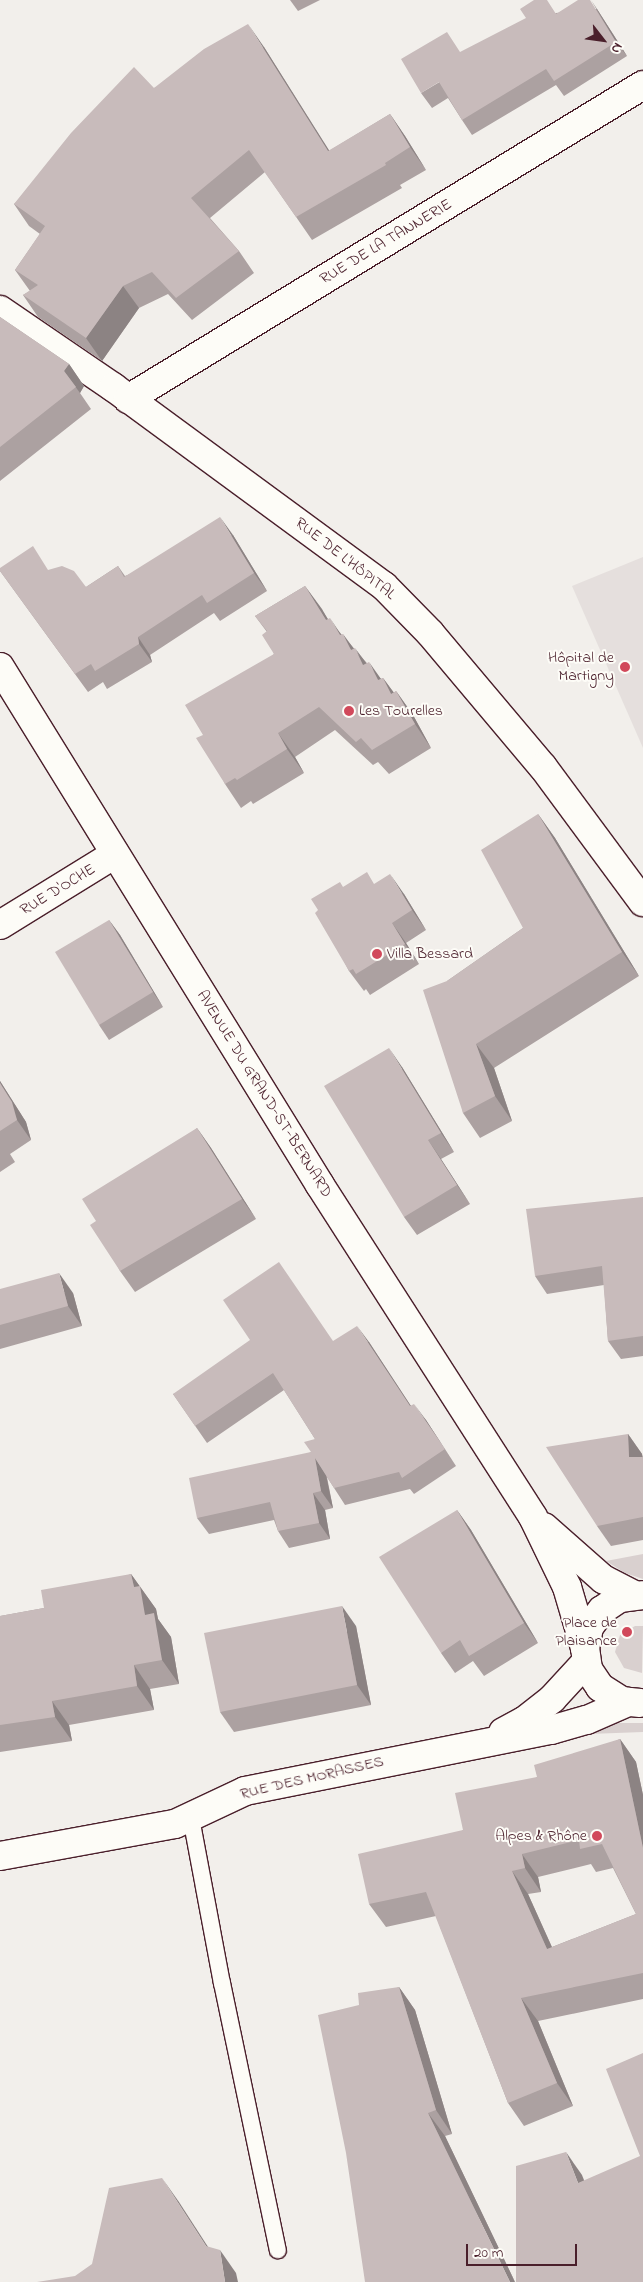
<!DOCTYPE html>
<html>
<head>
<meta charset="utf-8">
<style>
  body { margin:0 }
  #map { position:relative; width:643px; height:2282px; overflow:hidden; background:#f2efeb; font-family:"Indie Flower",sans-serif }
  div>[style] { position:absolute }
  .built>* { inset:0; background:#e5dfdd }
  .green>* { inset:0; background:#d9d0cf }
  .roads { filter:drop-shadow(1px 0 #4a1f2b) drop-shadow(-1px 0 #4a1f2b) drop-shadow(0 1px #4a1f2b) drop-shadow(0 -1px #4a1f2b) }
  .service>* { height:16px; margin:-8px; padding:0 8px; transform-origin:8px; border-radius:8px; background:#fdfcf7 }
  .minor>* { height:28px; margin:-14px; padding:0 14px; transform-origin:14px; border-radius:14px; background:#fdfcf7 }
  .tertiary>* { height:28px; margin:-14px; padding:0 14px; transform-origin:14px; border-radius:14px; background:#fdfcf7 }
  .wall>* { inset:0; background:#aca1a1 }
  .shaded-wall>* { inset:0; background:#8c8383 }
  .building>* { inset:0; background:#c8bbbb }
  .dots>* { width:14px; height:14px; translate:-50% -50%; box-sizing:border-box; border:2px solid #fdfcf7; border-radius:50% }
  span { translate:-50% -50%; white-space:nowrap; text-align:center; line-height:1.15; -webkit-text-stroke:4px #fdfcf7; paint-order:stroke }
  .street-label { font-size:16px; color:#4a1f2b }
  .poi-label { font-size:16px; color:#4a1f2b }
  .right { translate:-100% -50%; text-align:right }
  .left { translate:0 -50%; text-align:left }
  .north { position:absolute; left:578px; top:15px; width:50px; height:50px; -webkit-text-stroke:4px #fdfcf7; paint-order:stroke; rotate:120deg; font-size:14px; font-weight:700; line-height:20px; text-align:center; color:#4a1f2b }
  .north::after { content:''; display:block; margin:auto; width:18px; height:22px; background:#4a1f2b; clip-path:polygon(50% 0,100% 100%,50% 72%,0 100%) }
  .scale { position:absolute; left:466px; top:2244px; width:111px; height:22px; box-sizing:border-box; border:2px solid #4a1f2b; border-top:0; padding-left:6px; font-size:15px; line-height:18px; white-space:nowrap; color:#4a1f2b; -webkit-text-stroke:4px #fdfcf7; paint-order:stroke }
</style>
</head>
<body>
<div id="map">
  <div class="built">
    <i style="clip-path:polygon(643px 557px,643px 748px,572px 586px)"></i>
  </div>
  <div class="green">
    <i style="clip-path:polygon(643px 1554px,643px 1579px,625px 1573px,606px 1561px)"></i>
    <i style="clip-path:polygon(635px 1626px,643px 1626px,642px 1673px,624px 1668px,615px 1652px,620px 1635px)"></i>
    <i style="clip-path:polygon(617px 1723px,643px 1723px,643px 1732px,589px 1734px)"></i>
  </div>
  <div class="roads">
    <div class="service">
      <i style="left:191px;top:1818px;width:168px;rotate:79.4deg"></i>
      <i style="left:222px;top:1983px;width:273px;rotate:78.2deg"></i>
    </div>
    <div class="minor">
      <i style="left:0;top:310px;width:137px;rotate:34.3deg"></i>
      <i style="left:113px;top:387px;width:336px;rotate:36.3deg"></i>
      <i style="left:384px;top:586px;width:66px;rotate:45.6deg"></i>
      <i style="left:430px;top:633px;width:175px;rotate:49.9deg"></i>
      <i style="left:543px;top:767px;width:168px;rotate:53.5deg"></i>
      <i style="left:128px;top:399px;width:603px;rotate:-31.37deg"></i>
      <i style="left:0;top:925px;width:135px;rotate:-31.7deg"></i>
      <i style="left:640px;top:1703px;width:18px;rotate:-174deg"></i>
      <i style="left:622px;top:1701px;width:26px;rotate:-148deg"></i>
      <i style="left:600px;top:1687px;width:22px;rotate:-124deg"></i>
      <i style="left:588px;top:1669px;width:21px;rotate:-98deg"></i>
      <i style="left:585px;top:1648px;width:21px;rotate:-79deg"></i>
      <i style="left:589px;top:1627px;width:21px;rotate:-53deg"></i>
      <i style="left:602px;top:1610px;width:22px;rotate:-34deg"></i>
      <i style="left:620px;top:1598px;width:23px;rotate:-7deg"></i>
      <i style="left:503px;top:1732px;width:24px;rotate:-28deg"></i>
      <i style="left:524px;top:1721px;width:36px;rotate:-38deg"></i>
      <i style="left:552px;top:1699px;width:50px;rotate:-47.4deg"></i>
      <i style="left:0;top:1856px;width:178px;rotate:-10.4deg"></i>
      <i style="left:175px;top:1824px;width:77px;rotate:-25.2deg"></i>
      <i style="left:245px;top:1791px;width:312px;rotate:-11.3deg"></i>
      <i style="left:551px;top:1730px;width:37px;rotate:-16deg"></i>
      <i style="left:587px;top:1720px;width:45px;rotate:-23.7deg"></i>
    </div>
    <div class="tertiary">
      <i style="left:0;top:667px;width:609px;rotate:58.29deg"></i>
      <i style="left:320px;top:1185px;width:394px;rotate:57.3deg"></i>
      <i style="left:533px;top:1517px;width:78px;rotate:64.1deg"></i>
      <i style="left:567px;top:1587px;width:64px;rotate:73.6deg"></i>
      <i style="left:544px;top:1527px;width:79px;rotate:41.4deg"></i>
      <i style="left:603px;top:1579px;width:35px;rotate:27deg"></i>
    </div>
  </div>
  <div class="wall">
    <i style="clip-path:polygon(290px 0,320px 0,298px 11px)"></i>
    <i style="clip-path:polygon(597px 9px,627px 56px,564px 96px,556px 85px,472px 135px,462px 120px,448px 98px,432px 108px,421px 93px,556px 13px)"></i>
    <i style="clip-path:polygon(264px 47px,329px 151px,390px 114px,405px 136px,426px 170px,400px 185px,402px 188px,312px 240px,265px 172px,210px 218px,239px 251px,254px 273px,192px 320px,168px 294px,139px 308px,102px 361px,38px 317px,23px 295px,30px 291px,15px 270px,40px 234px,29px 226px,14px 204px,154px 88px)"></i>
    <i style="clip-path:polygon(0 317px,69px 364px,84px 386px,80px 393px,91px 409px,0 481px)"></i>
    <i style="clip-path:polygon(233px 535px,267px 591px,220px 621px,214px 613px,150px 655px,152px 662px,107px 689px,103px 682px,88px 692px,0 571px,49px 570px,86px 587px,118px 566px,125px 576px)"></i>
    <i style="clip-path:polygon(305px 586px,328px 619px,381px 679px,383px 678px,394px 693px,396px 691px,413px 715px,431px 748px,389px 774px,378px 762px,373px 765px,335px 730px,295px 757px,304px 773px,253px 804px,251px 801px,241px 808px,225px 784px,203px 735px,274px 654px,267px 632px,255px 616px)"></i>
    <i style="clip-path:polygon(538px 814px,555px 838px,639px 976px,494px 1068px,512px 1121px,480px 1138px,463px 1113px,447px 981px,523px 928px)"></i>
    <i style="clip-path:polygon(375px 884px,404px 894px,426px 930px,406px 943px,419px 964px,370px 995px,366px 989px,364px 991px,349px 971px,318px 910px,343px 887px)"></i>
    <i style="clip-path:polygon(109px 920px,120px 935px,163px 1007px,109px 1040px,99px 1025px)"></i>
    <i style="clip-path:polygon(402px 1067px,454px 1152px,441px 1159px,470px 1204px,417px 1235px,404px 1217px)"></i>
    <i style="clip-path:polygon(0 1081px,26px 1122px,31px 1140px,10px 1154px,15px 1162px,0 1172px)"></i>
    <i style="clip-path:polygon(197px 1128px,211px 1148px,256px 1219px,135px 1292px,120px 1271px,96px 1221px)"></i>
    <i style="clip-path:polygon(643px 1197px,643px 1356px,621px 1359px,608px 1341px,604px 1285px,547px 1294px,535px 1276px)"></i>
    <i style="clip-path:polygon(0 1289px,73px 1293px,82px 1326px,0 1349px)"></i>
    <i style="clip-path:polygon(333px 1341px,369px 1342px,411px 1406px,426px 1420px,456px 1466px,414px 1494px,410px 1489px,345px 1505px,327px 1477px,333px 1508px,325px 1510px,330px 1539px,289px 1548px,278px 1531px,274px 1520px,209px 1534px,197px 1518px,311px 1452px,315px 1439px,284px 1390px,207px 1443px,173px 1394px)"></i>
    <i style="clip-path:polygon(628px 1434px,642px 1454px,643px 1457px,643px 1540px,611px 1546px,597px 1526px)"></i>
    <i style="clip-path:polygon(457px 1510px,471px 1530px,538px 1643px,484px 1676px,473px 1661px,455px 1673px,441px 1653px)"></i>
    <i style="clip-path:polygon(131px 1574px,156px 1609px,158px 1619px,171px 1637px,179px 1684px,150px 1689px,154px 1710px,69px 1725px,72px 1741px,0 1752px,0 1616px,44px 1608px)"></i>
    <i style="clip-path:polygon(356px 1626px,371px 1705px,234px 1732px,220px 1712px)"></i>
    <i style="clip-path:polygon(evenodd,620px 1739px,636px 1762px,643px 1795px,643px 1999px,538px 2021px,573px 2106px,524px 2126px,508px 2103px,436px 1916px,386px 1927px,369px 1904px,463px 1830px,537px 1777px,620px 1739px,591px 1864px,596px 1872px,613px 1868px,636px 1914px,552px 1947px,528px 1894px,541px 1892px,538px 1877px,591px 1864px)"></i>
    <i style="clip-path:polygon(399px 1987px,415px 2010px,452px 2134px,445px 2136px,515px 2282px,359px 2005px)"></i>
  </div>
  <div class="shaded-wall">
    <i style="clip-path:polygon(591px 0,597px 9px,627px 56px,616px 42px)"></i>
    <i style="clip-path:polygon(248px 24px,264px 47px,344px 174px,328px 151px)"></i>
    <i style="clip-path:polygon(390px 114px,405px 136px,426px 170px,410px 147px)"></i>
    <i style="clip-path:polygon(123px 286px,139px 308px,102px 361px,86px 338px)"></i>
    <i style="clip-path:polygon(69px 364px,84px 386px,80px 393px,64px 371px)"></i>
    <i style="clip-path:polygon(220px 517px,233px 535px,267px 591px,254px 573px)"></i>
    <i style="clip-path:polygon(305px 586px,322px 609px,342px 644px,326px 620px)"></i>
    <i style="clip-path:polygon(330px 618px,346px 642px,343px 634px,360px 657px,355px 648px,372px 671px,380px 689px,340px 635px)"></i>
    <i style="clip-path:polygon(138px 637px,150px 655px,152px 662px,139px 644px)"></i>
    <i style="clip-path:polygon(369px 662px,386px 686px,378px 680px)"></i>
    <i style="clip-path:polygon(383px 678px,400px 701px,391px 694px)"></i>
    <i style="clip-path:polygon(396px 691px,413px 715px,431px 748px,415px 724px)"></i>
    <i style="clip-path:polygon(278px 733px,295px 757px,304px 773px,287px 749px)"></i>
    <i style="clip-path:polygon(538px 814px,555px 838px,639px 976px,622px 952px)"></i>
    <i style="clip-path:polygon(390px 874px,404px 894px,426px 930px,412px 910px)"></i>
    <i style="clip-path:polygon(109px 920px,120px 935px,163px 1007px,153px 992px)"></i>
    <i style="clip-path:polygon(392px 923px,406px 943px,419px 964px,405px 944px)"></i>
    <i style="clip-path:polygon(476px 1044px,494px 1068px,512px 1121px,495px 1096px)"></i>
    <i style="clip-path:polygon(389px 1048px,402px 1067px,454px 1152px,441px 1133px)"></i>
    <i style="clip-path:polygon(0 1081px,26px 1122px,31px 1140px,17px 1120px,0 1083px)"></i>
    <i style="clip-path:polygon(197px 1128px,211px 1148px,256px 1219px,242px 1199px)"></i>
    <i style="clip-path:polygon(428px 1140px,441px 1159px,470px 1204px,457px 1185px)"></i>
    <i style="clip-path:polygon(59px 1273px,73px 1293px,82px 1326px,68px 1306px)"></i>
    <i style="clip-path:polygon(357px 1326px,369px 1342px,422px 1423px,410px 1406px)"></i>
    <i style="clip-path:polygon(414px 1404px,426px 1420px,456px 1466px,445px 1449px)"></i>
    <i style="clip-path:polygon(628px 1434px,642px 1454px,643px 1477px,629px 1457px)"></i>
    <i style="clip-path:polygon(315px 1458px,326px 1475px,333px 1508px,321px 1491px)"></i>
    <i style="clip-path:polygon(313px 1493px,325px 1510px,330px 1539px,319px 1523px)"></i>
    <i style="clip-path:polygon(457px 1510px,471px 1530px,538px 1643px,524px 1623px)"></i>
    <i style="clip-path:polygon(131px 1574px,156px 1609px,158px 1619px,171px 1637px,179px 1684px,162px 1660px,134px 1587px)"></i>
    <i style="clip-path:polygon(342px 1606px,356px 1626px,371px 1705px,357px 1685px)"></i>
    <i style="clip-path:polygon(134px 1665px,150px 1689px,154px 1710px,137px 1686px)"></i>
    <i style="clip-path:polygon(52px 1701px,69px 1725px,72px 1741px,55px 1717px)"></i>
    <i style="clip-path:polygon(620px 1739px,636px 1762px,643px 1795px,643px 1848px)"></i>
    <i style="clip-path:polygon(522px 1854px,538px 1877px,541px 1892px,525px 1868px)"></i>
    <i style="clip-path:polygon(512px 1871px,528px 1894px,563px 1972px,547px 1949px)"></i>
    <i style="clip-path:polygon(399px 1987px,415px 2010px,452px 2134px,436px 2110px)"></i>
    <i style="clip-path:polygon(521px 1998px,538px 2021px,573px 2106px,557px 2083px)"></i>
    <i style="clip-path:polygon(428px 2113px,445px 2136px,515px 2282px,510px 2282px)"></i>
    <i style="clip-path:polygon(566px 2152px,582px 2175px,594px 2206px,578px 2183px)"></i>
    <i style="clip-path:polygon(162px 2178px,179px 2202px,223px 2270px,206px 2246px)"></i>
    <i style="clip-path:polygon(220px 2250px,236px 2273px,238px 2282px,225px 2282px)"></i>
  </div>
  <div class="building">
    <i style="clip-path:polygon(534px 0,547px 0,556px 14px,578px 0,590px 0,616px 42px,554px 81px,546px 69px,462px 120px,439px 82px,421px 93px,401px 59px,447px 32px,460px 52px,526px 18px,520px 9px)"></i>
    <i style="clip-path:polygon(248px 24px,328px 151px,390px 114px,410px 147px,385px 163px,386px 165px,296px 217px,249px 150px,191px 198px,239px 251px,176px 298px,152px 272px,123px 286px,86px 338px,23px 295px,38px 285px,15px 270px,45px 226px,14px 204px,71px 133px,134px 67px,154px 88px,204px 49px)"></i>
    <i style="clip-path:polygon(0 317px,69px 364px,64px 371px,76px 387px,0 447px)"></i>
    <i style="clip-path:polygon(220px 517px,254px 573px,207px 603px,202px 595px,138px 637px,139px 644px,95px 671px,91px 664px,75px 674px,0 571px,0 568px,33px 546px,48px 570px,62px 566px,74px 571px,86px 587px,118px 566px,124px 577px)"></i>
    <i style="clip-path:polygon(305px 586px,326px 620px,330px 618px,340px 635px,343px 634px,351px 650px,355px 648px,363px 665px,369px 662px,378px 680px,383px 678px,391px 694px,396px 691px,415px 724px,372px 750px,361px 738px,356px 742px,319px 707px,278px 733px,287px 749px,237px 780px,235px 778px,225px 784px,196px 738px,203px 735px,185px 705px,274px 654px,262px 635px,267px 631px,255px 616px)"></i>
    <i style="clip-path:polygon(538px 814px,622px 952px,476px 1044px,495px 1096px,463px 1113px,423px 990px,447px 981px,523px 928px,481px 850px)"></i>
    <i style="clip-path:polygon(367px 872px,374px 884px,390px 874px,412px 910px,392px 923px,405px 944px,356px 974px,353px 969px,349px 971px,315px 913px,318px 910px,311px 899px,340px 882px,343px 887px)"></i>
    <i style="clip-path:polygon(109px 920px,153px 992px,99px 1025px,55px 952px)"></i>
    <i style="clip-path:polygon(389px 1048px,441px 1133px,428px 1140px,457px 1185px,404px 1217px,324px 1086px)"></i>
    <i style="clip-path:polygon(0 1083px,12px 1102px,17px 1120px,0 1131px)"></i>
    <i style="clip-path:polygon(197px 1128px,242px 1199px,120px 1271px,90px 1225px,96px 1221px,82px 1199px)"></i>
    <i style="clip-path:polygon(643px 1197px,643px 1336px,608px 1341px,602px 1266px,535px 1276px,526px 1209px)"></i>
    <i style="clip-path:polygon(279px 1262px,333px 1341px,357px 1326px,410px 1406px,414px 1404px,445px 1449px,402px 1478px,399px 1472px,334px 1488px,315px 1458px,321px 1491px,313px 1493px,319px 1523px,278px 1531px,270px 1502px,197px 1518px,189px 1478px,311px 1452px,304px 1442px,315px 1439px,273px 1373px,195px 1426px,173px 1394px,250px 1340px,223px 1300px)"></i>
    <i style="clip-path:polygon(59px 1273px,68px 1306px,0 1325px,0 1289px)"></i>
    <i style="clip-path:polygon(628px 1434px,629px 1457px,643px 1457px,643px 1517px,597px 1526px,546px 1447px)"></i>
    <i style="clip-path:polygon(457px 1510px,524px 1623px,469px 1656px,460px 1640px,441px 1653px,379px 1557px)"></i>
    <i style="clip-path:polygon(131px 1574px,134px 1587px,140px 1586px,145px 1615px,154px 1613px,162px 1660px,134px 1665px,137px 1686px,52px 1701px,55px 1717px,0 1725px,0 1616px,44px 1608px,41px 1590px)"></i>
    <i style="clip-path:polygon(342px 1606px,357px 1685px,220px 1712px,204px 1633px)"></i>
    <i style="clip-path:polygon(evenodd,620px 1739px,643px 1848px,643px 1973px,521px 1998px,557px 2083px,508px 2103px,426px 1892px,369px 1904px,358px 1854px,463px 1830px,455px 1793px,537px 1777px,534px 1765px,620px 1739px,579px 1840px,580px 1849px,602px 1844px,636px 1914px,547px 1949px,512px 1871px,525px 1868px,522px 1854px,579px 1840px)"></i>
    <i style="clip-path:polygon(399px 1987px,436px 2110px,428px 2113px,510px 2282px,365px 2282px,346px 2153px,318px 2015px,359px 2005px,358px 1993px)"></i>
    <i style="clip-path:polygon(643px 2053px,643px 2282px,516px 2282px,516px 2166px,566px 2152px,578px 2183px,640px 2156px,606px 2069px)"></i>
    <i style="clip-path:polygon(162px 2178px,206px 2246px,220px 2250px,225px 2282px,37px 2282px,75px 2276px,92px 2264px,109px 2188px)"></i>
  </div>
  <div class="dots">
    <i style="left:625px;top:667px;background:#d1495b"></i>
    <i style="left:349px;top:711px;background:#d1495b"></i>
    <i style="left:377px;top:954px;background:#d1495b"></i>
    <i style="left:627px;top:1632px;background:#d1495b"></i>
    <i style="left:597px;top:1836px;background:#d1495b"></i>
  </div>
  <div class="street-label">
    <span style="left:386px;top:242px;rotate:-31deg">RUE DE LA TANNERIE</span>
    <span style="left:345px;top:559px;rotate:38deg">RUE DE L'HÔPITAL</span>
    <span style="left:58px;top:890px;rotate:-31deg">RUE D'OCHE</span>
    <span style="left:264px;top:1094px;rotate:58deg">AVENUE DU GRAND-ST-BERNARD</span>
    <span style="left:312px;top:1778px;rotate:-13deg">RUE DES MORASSES</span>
  </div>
  <div class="poi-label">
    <span class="right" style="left:614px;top:667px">Hôpital de<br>Martigny</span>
    <span class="left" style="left:359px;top:711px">Les Tourelles</span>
    <span class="left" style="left:387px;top:954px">Villa Bessard</span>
    <span class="right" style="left:617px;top:1632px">Place de<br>Plaisance</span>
    <span class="right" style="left:587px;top:1836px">Alpes &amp; Rhône</span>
  </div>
  <div class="north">N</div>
  <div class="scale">20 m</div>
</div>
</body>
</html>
